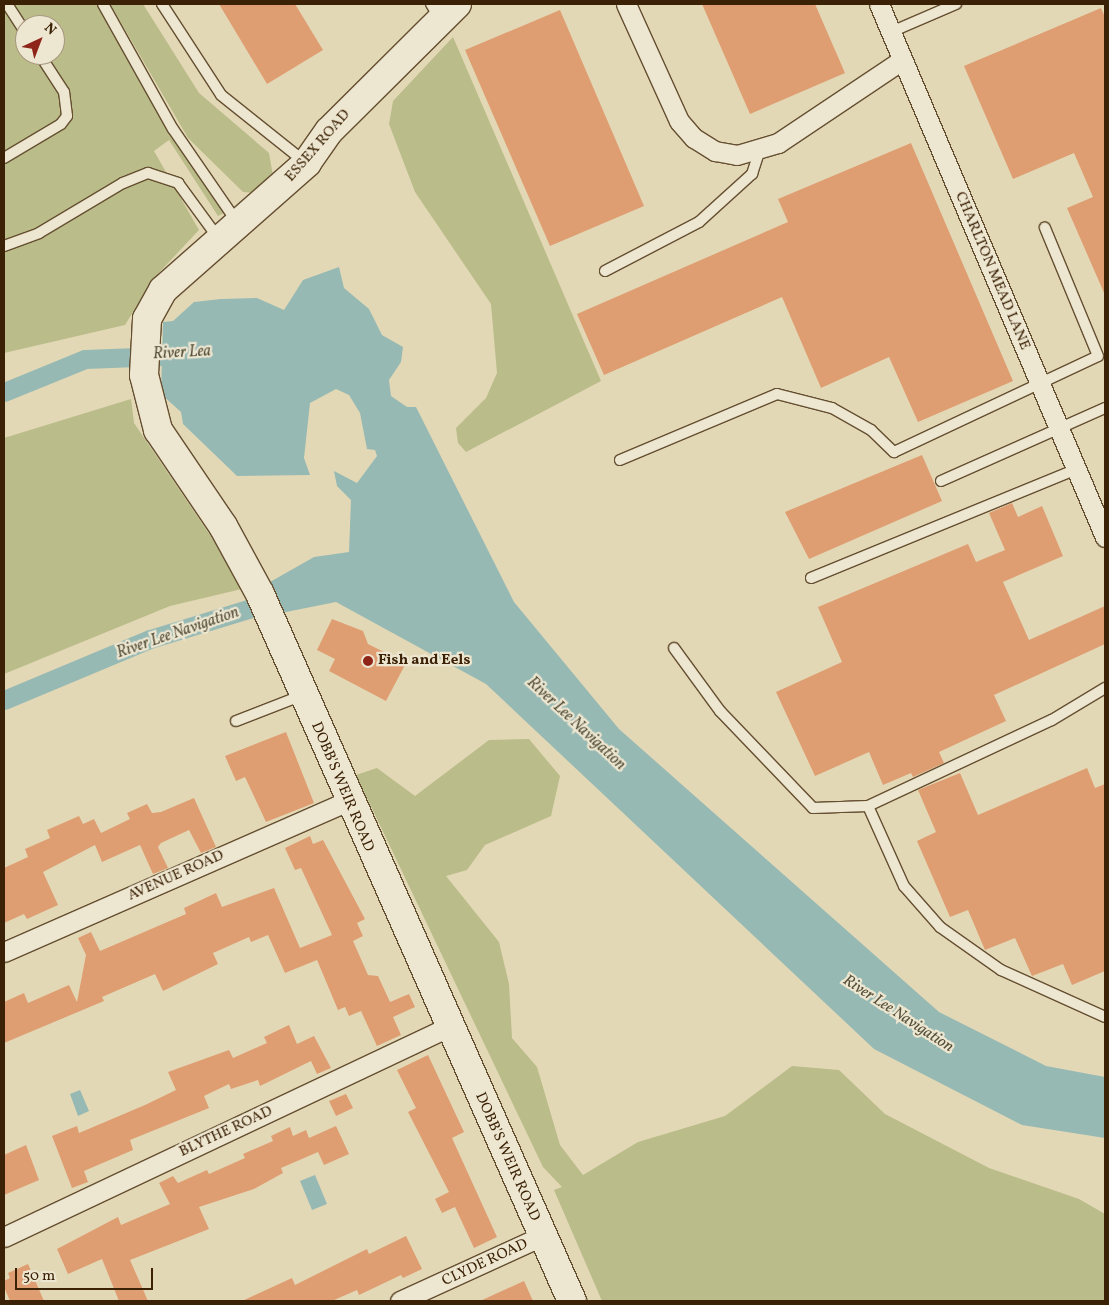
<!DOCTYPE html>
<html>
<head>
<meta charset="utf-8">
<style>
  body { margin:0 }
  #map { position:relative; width:1109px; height:1305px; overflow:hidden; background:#e3d8b6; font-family:Vollkorn,serif }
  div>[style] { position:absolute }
  .green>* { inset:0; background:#babc89 }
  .water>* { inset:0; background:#96b9b4 }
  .canal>* { height:19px; margin:-9.5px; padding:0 9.5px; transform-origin:9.5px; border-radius:9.5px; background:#96b9b4 }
  .building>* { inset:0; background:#df9e72 }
  .roads { filter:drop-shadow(1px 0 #654f31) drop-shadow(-1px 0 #654f31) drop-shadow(0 1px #654f31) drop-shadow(0 -1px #654f31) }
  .lane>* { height:10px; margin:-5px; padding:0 5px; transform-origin:5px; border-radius:5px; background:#ede6d0 }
  .street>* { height:19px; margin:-9.5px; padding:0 9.5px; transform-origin:9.5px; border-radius:9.5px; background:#ede6d0 }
  .secondary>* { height:28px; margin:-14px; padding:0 14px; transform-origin:14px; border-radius:14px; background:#ede6d0 }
  .dots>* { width:14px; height:14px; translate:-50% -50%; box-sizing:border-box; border:2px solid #ede6d0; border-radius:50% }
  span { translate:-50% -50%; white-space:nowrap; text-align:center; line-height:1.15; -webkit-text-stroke:4.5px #ede6d0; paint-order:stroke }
  .street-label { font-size:15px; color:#3b2105 }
  .poi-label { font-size:15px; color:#3b2105; font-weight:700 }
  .left { translate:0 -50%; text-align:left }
  .water-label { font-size:16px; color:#564f3a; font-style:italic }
  .frame { position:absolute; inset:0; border:5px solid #3b2105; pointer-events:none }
  .north { position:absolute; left:15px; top:15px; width:50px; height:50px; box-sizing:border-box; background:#ede6d0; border:1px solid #a6977f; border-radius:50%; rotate:43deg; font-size:14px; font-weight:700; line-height:20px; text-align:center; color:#3b2105 }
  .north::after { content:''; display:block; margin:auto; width:18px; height:22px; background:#8f2418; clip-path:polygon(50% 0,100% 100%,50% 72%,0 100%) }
  .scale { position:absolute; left:15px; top:1268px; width:138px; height:22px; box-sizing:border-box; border:2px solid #3b2105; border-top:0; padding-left:6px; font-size:15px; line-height:18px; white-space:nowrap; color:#3b2105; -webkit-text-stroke:4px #ede6d0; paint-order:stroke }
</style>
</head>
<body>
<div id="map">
  <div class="green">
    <i style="clip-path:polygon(evenodd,4px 4px,100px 4px,224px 213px,218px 216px,169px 140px,154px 151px,199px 230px,154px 278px,125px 325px,4px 353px,4px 4px,25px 25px,55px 25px,55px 55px,25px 55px,25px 25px)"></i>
    <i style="clip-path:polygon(110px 4px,143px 4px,199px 93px,269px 153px,273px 176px,256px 193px,243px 192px,188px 138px)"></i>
    <i style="clip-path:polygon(453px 37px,601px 381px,466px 452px,458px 443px,456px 428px,486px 398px,497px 373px,491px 304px,415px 192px,389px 124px,393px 101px)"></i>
    <i style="clip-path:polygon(131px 399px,134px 423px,246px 588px,170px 606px,4px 674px,4px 438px)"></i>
    <i style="clip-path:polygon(529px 739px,560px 776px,551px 816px,485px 845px,467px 870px,446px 876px,499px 942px,509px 984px,512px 1038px,537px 1067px,560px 1145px,583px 1175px,638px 1142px,725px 1116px,792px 1066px,839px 1070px,885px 1114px,989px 1168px,1079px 1199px,1105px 1214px,1105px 1301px,602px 1301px,554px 1190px,562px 1187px,543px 1167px,356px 775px,377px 768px,415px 796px,489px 740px)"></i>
  </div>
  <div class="water">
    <i style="clip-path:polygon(339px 267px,344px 288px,369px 309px,382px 335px,403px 347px,401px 362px,389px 380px,391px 396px,407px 407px,416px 407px,514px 602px,619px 729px,939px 1012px,1046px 1066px,1105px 1077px,1105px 1138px,1022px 1125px,874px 1049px,486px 684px,336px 602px,281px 613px,270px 582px,314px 557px,349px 552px,351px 500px,337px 486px,334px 471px,357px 483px,377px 456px,375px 450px,367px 449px,360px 413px,349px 395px,336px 389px,310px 403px,304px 458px,310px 475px,237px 476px,183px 424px,181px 412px,161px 394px,163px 322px,173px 321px,194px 302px,221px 299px,257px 298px,284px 310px,303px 280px)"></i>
    <i style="clip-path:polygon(80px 1090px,89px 1111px,78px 1116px,70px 1094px)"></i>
    <i style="clip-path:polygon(315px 1175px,327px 1204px,312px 1210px,300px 1181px)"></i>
  </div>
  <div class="canal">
    <i style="left:4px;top:392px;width:87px;rotate:-22.2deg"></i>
    <i style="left:85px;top:359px;width:103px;rotate:-2.2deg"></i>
    <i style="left:4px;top:700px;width:158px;rotate:-22.7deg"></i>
    <i style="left:150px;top:639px;width:130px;rotate:-17deg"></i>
  </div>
  <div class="building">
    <i style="clip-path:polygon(219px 4px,295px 4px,323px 50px,267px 84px)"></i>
    <i style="clip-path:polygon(702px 4px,815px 4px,845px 73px,750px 114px)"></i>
    <i style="clip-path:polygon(1101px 8px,1105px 17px,1105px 295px,1067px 208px,1093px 197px,1074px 153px,1013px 179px,964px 66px)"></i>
    <i style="clip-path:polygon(560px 10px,644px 206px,550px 246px,465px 50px)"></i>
    <i style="clip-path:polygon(911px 143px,1013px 381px,918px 422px,889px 357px,821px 388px,782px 297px,604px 375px,577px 314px,788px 222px,778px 199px)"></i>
    <i style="clip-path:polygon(922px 455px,942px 501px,809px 559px,785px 512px)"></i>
    <i style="clip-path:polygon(1012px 503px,1018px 517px,1042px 506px,1063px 556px,1003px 582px,1029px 640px,1105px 606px,1105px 644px,994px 695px,1006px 721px,939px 752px,944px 763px,913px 777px,911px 773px,883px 785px,869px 752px,815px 776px,776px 692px,842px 662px,818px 607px,968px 544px,976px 562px,1005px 550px,989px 513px)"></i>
    <i style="clip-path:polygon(332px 619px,363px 631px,368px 644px,406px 663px,386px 701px,329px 671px,335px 659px,317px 650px)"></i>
    <i style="clip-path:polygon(286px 732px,314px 803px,266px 822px,245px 777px,236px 781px,225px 756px)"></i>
    <i style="clip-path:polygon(1087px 768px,1095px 788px,1105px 784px,1105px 971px,1072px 985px,1063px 964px,1032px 976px,1015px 938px,985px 950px,968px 910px,950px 917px,917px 841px,936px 832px,918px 790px,960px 773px,978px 815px)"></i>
    <i style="clip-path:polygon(194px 798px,216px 847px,201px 853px,189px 830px,161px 843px,158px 847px,168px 868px,153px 874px,140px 845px,102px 862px,95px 845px,43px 872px,58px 905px,27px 919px,24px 914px,4px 923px,4px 868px,28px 857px,25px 849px,50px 838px,47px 830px,79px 816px,83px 824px,94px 819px,101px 833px,130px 819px,127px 813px,147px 804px,152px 813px,161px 812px)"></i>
    <i style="clip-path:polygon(310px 836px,313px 844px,323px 840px,365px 919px,357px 923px,363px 936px,353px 941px,368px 975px,378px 976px,390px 1002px,409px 994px,415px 1007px,393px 1017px,401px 1035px,377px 1046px,361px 1011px,349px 1016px,345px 1007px,338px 1010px,317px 960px,285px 973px,268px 935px,251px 942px,249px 937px,213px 953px,218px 964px,163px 991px,155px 974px,102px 997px,104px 1001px,4px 1043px,4px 1002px,24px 993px,28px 1003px,69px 985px,77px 1002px,86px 955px,78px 938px,91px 932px,100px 951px,186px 914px,184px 908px,216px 893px,222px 907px,274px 888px,300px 948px,332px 935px,301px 868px,295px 870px,285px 848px)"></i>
    <i style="clip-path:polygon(289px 1025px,297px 1044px,314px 1036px,331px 1068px,317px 1074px,311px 1061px,260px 1086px,258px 1080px,231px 1089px,229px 1084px,204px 1096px,209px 1108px,130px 1140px,133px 1150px,84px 1171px,88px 1182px,72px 1188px,52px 1136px,77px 1126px,79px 1133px,145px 1105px,176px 1090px,168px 1072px,229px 1050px,233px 1058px,267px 1043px,264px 1037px)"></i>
    <i style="clip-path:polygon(428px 1055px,464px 1132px,452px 1138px,497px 1237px,474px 1248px,455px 1207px,442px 1213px,435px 1199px,449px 1192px,408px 1112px,416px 1108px,397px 1070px)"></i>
    <i style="clip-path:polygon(346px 1094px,353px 1108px,336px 1116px,329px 1101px)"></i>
    <i style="clip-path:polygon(336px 1126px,349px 1154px,324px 1165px,318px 1152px,281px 1168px,283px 1173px,254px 1189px,199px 1207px,209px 1229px,130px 1260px,148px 1301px,119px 1301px,102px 1259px,68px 1274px,57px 1249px,118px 1217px,121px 1225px,170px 1204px,159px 1183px,173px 1176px,178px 1183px,207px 1170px,209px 1174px,245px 1158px,243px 1154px,273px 1141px,271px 1136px,290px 1127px,293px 1136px,306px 1130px,309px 1138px)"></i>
    <i style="clip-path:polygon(26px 1145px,39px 1180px,4px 1195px,4px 1155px)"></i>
    <i style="clip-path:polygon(406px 1236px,422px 1269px,403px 1278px,401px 1275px,359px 1295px,357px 1290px,332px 1301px,242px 1301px,292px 1278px,295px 1285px,367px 1249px,369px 1254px)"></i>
    <i style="clip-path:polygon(28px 1264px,44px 1301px,10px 1301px,4px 1287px,4px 1281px,10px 1278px,8px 1273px)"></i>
    <i style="clip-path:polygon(524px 1281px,533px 1301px,480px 1301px)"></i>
  </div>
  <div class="roads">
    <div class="lane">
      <i style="left:7px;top:4px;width:33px;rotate:57deg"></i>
      <i style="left:103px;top:4px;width:143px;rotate:60.8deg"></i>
      <i style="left:173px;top:129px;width:113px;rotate:55.5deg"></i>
      <i style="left:162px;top:4px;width:108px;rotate:57deg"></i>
      <i style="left:221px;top:95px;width:107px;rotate:38.6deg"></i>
      <i style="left:431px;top:4px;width:17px;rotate:59deg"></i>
      <i style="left:891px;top:32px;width:71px;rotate:-23.3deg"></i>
      <i style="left:4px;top:158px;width:66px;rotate:-30.8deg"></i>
      <i style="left:61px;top:124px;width:10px;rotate:-53deg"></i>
      <i style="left:67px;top:116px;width:24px;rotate:-97deg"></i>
      <i style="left:64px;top:92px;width:44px;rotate:-123deg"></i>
      <i style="left:4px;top:246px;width:37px;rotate:-20deg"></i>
      <i style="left:39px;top:233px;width:98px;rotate:-30.8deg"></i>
      <i style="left:123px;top:183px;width:27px;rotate:-22deg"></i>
      <i style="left:148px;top:173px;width:32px;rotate:18deg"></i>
      <i style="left:178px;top:183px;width:69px;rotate:53.8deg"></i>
      <i style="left:605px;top:271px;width:106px;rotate:-27.5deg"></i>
      <i style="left:699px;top:222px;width:72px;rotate:-42.2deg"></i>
      <i style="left:752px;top:174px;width:23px;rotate:-72deg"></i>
      <i style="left:620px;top:460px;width:170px;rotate:-22.8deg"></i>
      <i style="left:777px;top:394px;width:57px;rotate:14.3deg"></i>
      <i style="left:832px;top:408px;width:45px;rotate:29.4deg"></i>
      <i style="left:871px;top:430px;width:32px;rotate:44deg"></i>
      <i style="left:894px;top:452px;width:225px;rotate:-25.2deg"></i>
      <i style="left:1098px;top:356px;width:139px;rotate:-112.5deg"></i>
      <i style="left:941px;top:481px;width:180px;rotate:-24deg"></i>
      <i style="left:811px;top:578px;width:287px;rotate:-22.3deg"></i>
      <i style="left:674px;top:648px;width:78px;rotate:53.9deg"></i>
      <i style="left:720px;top:711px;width:134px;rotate:46.2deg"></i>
      <i style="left:813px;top:808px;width:55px;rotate:-2.1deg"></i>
      <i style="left:868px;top:806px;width:203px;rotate:-25.1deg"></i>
      <i style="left:1052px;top:720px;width:62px;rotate:-31.1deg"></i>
      <i style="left:236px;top:721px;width:72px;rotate:-21.2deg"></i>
      <i style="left:868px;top:806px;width:88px;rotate:65.8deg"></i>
      <i style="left:904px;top:886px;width:55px;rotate:48.7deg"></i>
      <i style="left:940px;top:927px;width:75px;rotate:35.2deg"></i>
      <i style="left:1001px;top:970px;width:114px;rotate:24.3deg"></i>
    </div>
    <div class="street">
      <i style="left:626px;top:4px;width:128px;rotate:65.6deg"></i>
      <i style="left:679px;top:121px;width:23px;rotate:49deg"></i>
      <i style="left:694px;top:138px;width:25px;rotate:32deg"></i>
      <i style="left:715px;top:151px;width:22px;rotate:10deg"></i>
      <i style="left:737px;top:155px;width:43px;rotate:-16.3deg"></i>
      <i style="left:778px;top:143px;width:149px;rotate:-33.8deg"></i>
      <i style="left:879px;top:4px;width:579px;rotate:67.02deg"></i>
      <i style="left:4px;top:952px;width:376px;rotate:-23.7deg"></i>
      <i style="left:4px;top:1237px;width:491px;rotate:-25.3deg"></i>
      <i style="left:400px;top:1301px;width:156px;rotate:-24.6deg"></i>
    </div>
    <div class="secondary">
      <i style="left:457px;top:4px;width:180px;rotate:135.2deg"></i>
      <i style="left:329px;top:131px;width:39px;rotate:125deg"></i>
      <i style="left:307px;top:163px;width:192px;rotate:138.6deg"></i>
      <i style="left:163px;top:290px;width:33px;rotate:119deg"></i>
      <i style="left:147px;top:319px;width:56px;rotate:93.1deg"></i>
      <i style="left:144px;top:375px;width:57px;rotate:75.7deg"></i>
      <i style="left:158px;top:430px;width:116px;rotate:55.9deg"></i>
      <i style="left:223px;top:526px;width:77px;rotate:61.4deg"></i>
      <i style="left:260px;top:594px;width:773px;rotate:66.19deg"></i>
    </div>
  </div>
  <div class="dots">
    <i style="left:368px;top:661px;background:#8f2418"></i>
  </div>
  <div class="street-label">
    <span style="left:318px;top:146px;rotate:-49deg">ESSEX ROAD</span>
    <span style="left:992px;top:271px;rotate:67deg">CHARLTON MEAD LANE</span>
    <span style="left:342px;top:787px;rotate:67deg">DOBB'S WEIR ROAD</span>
    <span style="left:176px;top:876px;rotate:-24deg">AVENUE ROAD</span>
    <span style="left:226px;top:1132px;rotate:-25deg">BLYTHE ROAD</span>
    <span style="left:507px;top:1157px;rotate:66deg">DOBB'S WEIR ROAD</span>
    <span style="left:485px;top:1263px;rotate:-25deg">CLYDE ROAD</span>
  </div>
  <div class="poi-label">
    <span class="left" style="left:378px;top:661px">Fish and Eels</span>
  </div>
  <div class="water-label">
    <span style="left:182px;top:353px;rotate:-3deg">River Lea</span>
    <span style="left:178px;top:633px;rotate:-19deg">River Lee Navigation</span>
    <span style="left:576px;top:724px;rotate:43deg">River Lee Navigation</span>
    <span style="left:898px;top:1014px;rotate:33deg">River Lee Navigation</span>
  </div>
  <div class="frame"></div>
  <div class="north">N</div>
  <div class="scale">50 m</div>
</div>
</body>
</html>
